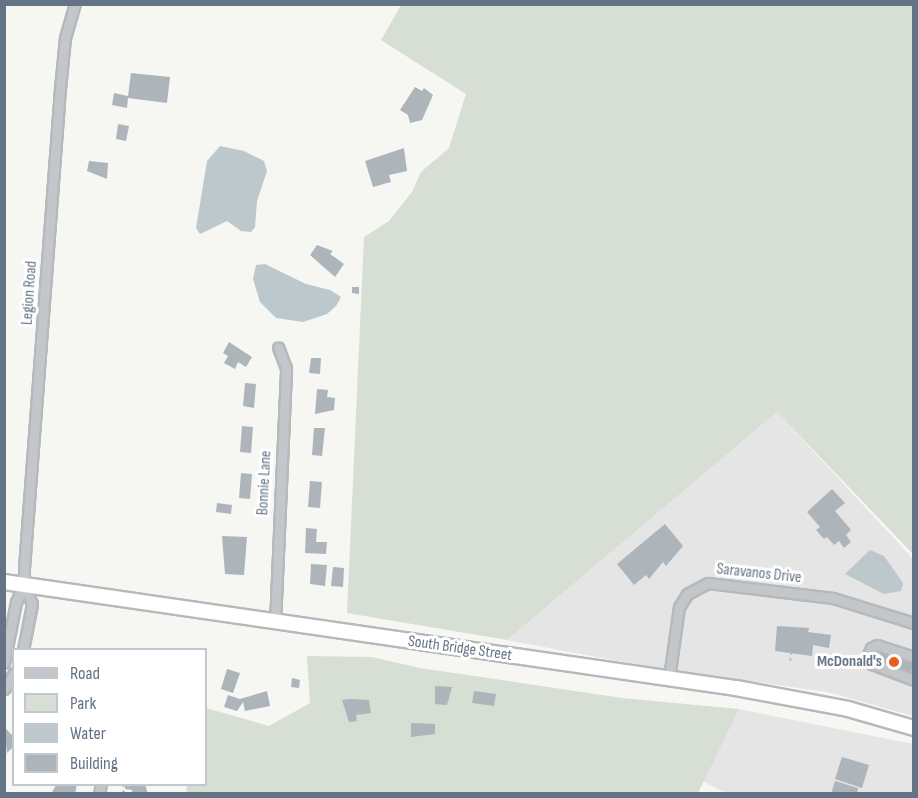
<!DOCTYPE html>
<html>
<head>
<meta charset="utf-8">
<style>
  body { margin:0 }
  #map { position:relative; width:918px; height:798px; overflow:hidden; background:#f6f6f3; font-family:"Sofia Sans Condensed",sans-serif }
  div>[style] { position:absolute }
  .built>* { inset:0; background:#e4e5e4 }
  .green>* { inset:0; background:#d7ded4 }
  .water>* { inset:0; background:#bdc8cd }
  .building>* { inset:0; background:#adb4ba }
  .path>* { height:1.5px; margin-top:-0.75px; transform-origin:0; background:repeating-linear-gradient(90deg,#bdbfc1 0 3px,transparent 0 6px) }
  .roads { filter:drop-shadow(2px 0 #b6b9bc) drop-shadow(-2px 0 #b6b9bc) drop-shadow(0 2px #b6b9bc) drop-shadow(0 -2px #b6b9bc) }
  .minor>* { height:9px; margin:-4.5px; padding:0 4.5px; transform-origin:4.5px; border-radius:4.5px; background:#c3c7ca }
  .highway>* { height:14px; margin:-7px; padding:0 7px; transform-origin:7px; border-radius:7px; background:#fff }
  .dots>* { width:16px; height:16px; translate:-50% -50%; box-sizing:border-box; border:3px solid #fff; border-radius:50% }
  span { translate:-50% -50%; white-space:nowrap; text-align:center; line-height:1.15; -webkit-text-stroke:6px #fff; paint-order:stroke }
  .street-label { font-size:16px; color:#647485 }
  .poi-label { font-size:16px; color:#647485; font-weight:700 }
  .right { translate:-100% -50%; text-align:right }
  .frame { position:absolute; inset:0; border:6px solid #647485; pointer-events:none }
  .legend { position:absolute; left:12px; top:648px; width:195px; height:138px; box-sizing:border-box; background:#fff; border:2px solid #c1c7ce; margin:0; padding:8px 10px; list-style:none; font-size:18px; color:#647485 }
  .legend li { display:flex; align-items:center; gap:12px; height:30px }
  .legend b { width:30px; border:2px solid #c1c7ce }
</style>
</head>
<body>
<div id="map">
  <div class="built">
    <i style="clip-path:polygon(777px 412px,913px 559px,913px 716px,827px 692px,650px 667px,507px 640px)"></i>
    <i style="clip-path:polygon(739px 709px,913px 744px,913px 793px,726px 793px,702px 781px)"></i>
  </div>
  <div class="green">
    <i style="clip-path:polygon(401px 5px,913px 5px,913px 554px,777px 412px,507px 640px,347px 613px,364px 237px,389px 221px,412px 192px,421px 172px,449px 148px,466px 94px,381px 40px)"></i>
    <i style="clip-path:polygon(307px 656px,372px 657px,420px 668px,622px 698px,739px 709px,698px 793px,186px 794px,187px 785px,206px 784px,206px 708px,269px 726px,310px 703px)"></i>
  </div>
  <div class="water">
    <i style="clip-path:polygon(220px 146px,244px 151px,264px 161px,267px 171px,257px 201px,255px 227px,251px 232px,241px 231px,227px 221px,200px 234px,196px 228px,207px 161px)"></i>
    <i style="clip-path:polygon(265px 264px,306px 284px,330px 290px,341px 297px,336px 306px,327px 314px,303px 322px,276px 318px,260px 302px,253px 279px,256px 265px)"></i>
    <i style="clip-path:polygon(870px 550px,884px 556px,903px 583px,901px 591px,884px 594px,845px 574px)"></i>
  </div>
  <div class="building">
    <i style="clip-path:polygon(131px 73px,170px 77px,167px 103px,128px 98px,127px 108px,112px 105px,114px 93px,128px 96px)"></i>
    <i style="clip-path:polygon(415px 87px,422px 91px,424px 88px,433px 95px,422px 120px,410px 123px,408px 115px,400px 110px)"></i>
    <i style="clip-path:polygon(118px 124px,129px 126px,126px 141px,116px 139px)"></i>
    <i style="clip-path:polygon(404px 148px,407px 171px,389px 175px,391px 182px,373px 187px,365px 161px)"></i>
    <i style="clip-path:polygon(89px 161px,108px 163px,107px 179px,87px 171px)"></i>
    <i style="clip-path:polygon(317px 245px,333px 251px,330px 254px,344px 264px,335px 277px,310px 255px)"></i>
    <i style="clip-path:polygon(352px 287px,359px 287px,359px 294px,352px 293px)"></i>
    <i style="clip-path:polygon(229px 342px,252px 357px,246px 367px,238px 362px,235px 369px,224px 363px,228px 356px,223px 353px)"></i>
    <i style="clip-path:polygon(311px 358px,321px 358px,320px 374px,309px 373px)"></i>
    <i style="clip-path:polygon(245px 383px,256px 384px,254px 408px,243px 406px)"></i>
    <i style="clip-path:polygon(317px 389px,328px 390px,327px 397px,335px 398px,334px 410px,315px 414px)"></i>
    <i style="clip-path:polygon(242px 426px,253px 427px,251px 453px,240px 452px)"></i>
    <i style="clip-path:polygon(314px 428px,325px 428px,322px 456px,312px 455px)"></i>
    <i style="clip-path:polygon(241px 473px,252px 474px,250px 499px,239px 498px)"></i>
    <i style="clip-path:polygon(310px 481px,322px 482px,320px 508px,308px 507px)"></i>
    <i style="clip-path:polygon(832px 489px,845px 503px,835px 511px,851px 530px,846px 535px,851px 542px,844px 548px,839px 541px,834px 545px,827px 537px,824px 539px,816px 530px,820px 527px,807px 512px)"></i>
    <i style="clip-path:polygon(217px 503px,232px 505px,231px 514px,216px 512px)"></i>
    <i style="clip-path:polygon(665px 524px,683px 546px,666px 566px,663px 562px,649px 579px,646px 575px,634px 585px,617px 564px)"></i>
    <i style="clip-path:polygon(306px 528px,317px 529px,316px 542px,327px 542px,326px 554px,305px 553px)"></i>
    <i style="clip-path:polygon(222px 536px,247px 537px,244px 575px,225px 574px)"></i>
    <i style="clip-path:polygon(311px 564px,327px 565px,325px 586px,310px 584px)"></i>
    <i style="clip-path:polygon(333px 567px,344px 568px,343px 587px,331px 586px)"></i>
    <i style="clip-path:polygon(777px 626px,809px 628px,808px 632px,831px 635px,829px 648px,813px 645px,812px 656px,775px 651px)"></i>
    <i style="clip-path:polygon(881px 652px,914px 662px,911px 673px,877px 664px)"></i>
    <i style="clip-path:polygon(227px 669px,240px 673px,233px 693px,221px 689px)"></i>
    <i style="clip-path:polygon(292px 678px,300px 680px,299px 688px,291px 687px)"></i>
    <i style="clip-path:polygon(435px 686px,452px 687px,447px 705px,435px 704px)"></i>
    <i style="clip-path:polygon(267px 691px,270px 706px,245px 711px,243px 702px,237px 711px,224px 707px,228px 695px,240px 699px)"></i>
    <i style="clip-path:polygon(474px 691px,496px 694px,494px 706px,472px 703px)"></i>
    <i style="clip-path:polygon(350px 699px,369px 700px,371px 713px,356px 715px,357px 721px,349px 722px,342px 700px)"></i>
    <i style="clip-path:polygon(411px 723px,435px 724px,435px 734px,411px 737px)"></i>
    <i style="clip-path:polygon(4px 727px,14px 737px,14px 746px,7px 753px)"></i>
    <i style="clip-path:polygon(842px 757px,869px 765px,862px 788px,835px 779px)"></i>
    <i style="clip-path:polygon(835px 781px,858px 788px,857px 794px,831px 794px)"></i>
    <i style="clip-path:polygon(67px 784px,77px 784px,75px 794px,51px 794px,56px 785px)"></i>
    <i style="clip-path:polygon(125px 784px,145px 784px,148px 794px,132px 794px,132px 790px,125px 789px)"></i>
  </div>
  <div class="path">
    <i style="left:790px;top:661px;width:8px;rotate:-83deg"></i>
    <i style="left:124px;top:784px;width:7px;rotate:98deg"></i>
    <i style="left:123px;top:791px;width:5px;rotate:37deg"></i>
    <i style="left:76px;top:794px;width:2px;rotate:-63deg"></i>
  </div>
  <div class="roads">
    <div class="minor">
      <i style="left:275px;top:623px;width:255px;rotate:-87.5deg"></i>
      <i style="left:286px;top:368px;width:22px;rotate:-111deg"></i>
      <i style="left:23px;top:650px;width:47px;rotate:-78.9deg"></i>
      <i style="left:32px;top:604px;width:21px;rotate:-113deg"></i>
      <i style="left:24px;top:585px;width:17px;rotate:-90deg"></i>
      <i style="left:24px;top:568px;width:470px;rotate:-85.7deg"></i>
      <i style="left:59px;top:99px;width:61px;rotate:-84.4deg"></i>
      <i style="left:65px;top:38px;width:35px;rotate:-74deg"></i>
      <i style="left:914px;top:657px;width:39px;rotate:-162deg"></i>
      <i style="left:877px;top:645px;width:7px;rotate:153deg"></i>
      <i style="left:871px;top:648px;width:10px;rotate:114deg"></i>
      <i style="left:867px;top:657px;width:9px;rotate:54deg"></i>
      <i style="left:872px;top:664px;width:45px;rotate:20.9deg"></i>
      <i style="left:4px;top:663px;width:62px;rotate:-78.9deg"></i>
      <i style="left:16px;top:602px;width:19px;rotate:-65deg"></i>
      <i style="left:669px;top:678px;width:72px;rotate:-82deg"></i>
      <i style="left:679px;top:607px;width:15px;rotate:-58deg"></i>
      <i style="left:687px;top:594px;width:24px;rotate:-28deg"></i>
      <i style="left:708px;top:583px;width:126px;rotate:6.8deg"></i>
      <i style="left:833px;top:598px;width:85px;rotate:17.2deg"></i>
      <i style="left:4px;top:689px;width:19px;rotate:-58deg"></i>
      <i style="left:99px;top:794px;width:10px;rotate:-79deg"></i>
    </div>
    <div class="highway">
      <i style="left:4px;top:582px;width:740px;rotate:8.24deg"></i>
      <i style="left:736px;top:688px;width:114px;rotate:10.6deg"></i>
      <i style="left:848px;top:709px;width:69px;rotate:16.1deg"></i>
    </div>
  </div>
  <div class="dots">
    <i style="left:894px;top:662px;background:#ea5c1f"></i>
  </div>
  <div class="street-label">
    <span style="left:30px;top:293px;rotate:-86deg">Legion Road</span>
    <span style="left:265px;top:483px;rotate:-87deg">Bonnie Lane</span>
    <span style="left:759px;top:574px;rotate:6deg">Saravanos Drive</span>
    <span style="left:460px;top:649px;rotate:8deg">South Bridge Street</span>
  </div>
  <div class="poi-label">
    <span class="right" style="left:882px;top:662px">McDonald's</span>
  </div>
  <div class="frame"></div>
  <ul class="legend">
  <li><b style="height:8px;background:#c3c7ca"></b>Road</li>
  <li><b style="height:16px;background:#d7ded4"></b>Park</li>
  <li><b style="height:16px;background:#bdc8cd"></b>Water</li>
  <li><b style="height:16px;background:#adb4ba"></b>Building</li>
  </ul>
</div>
</body>
</html>
